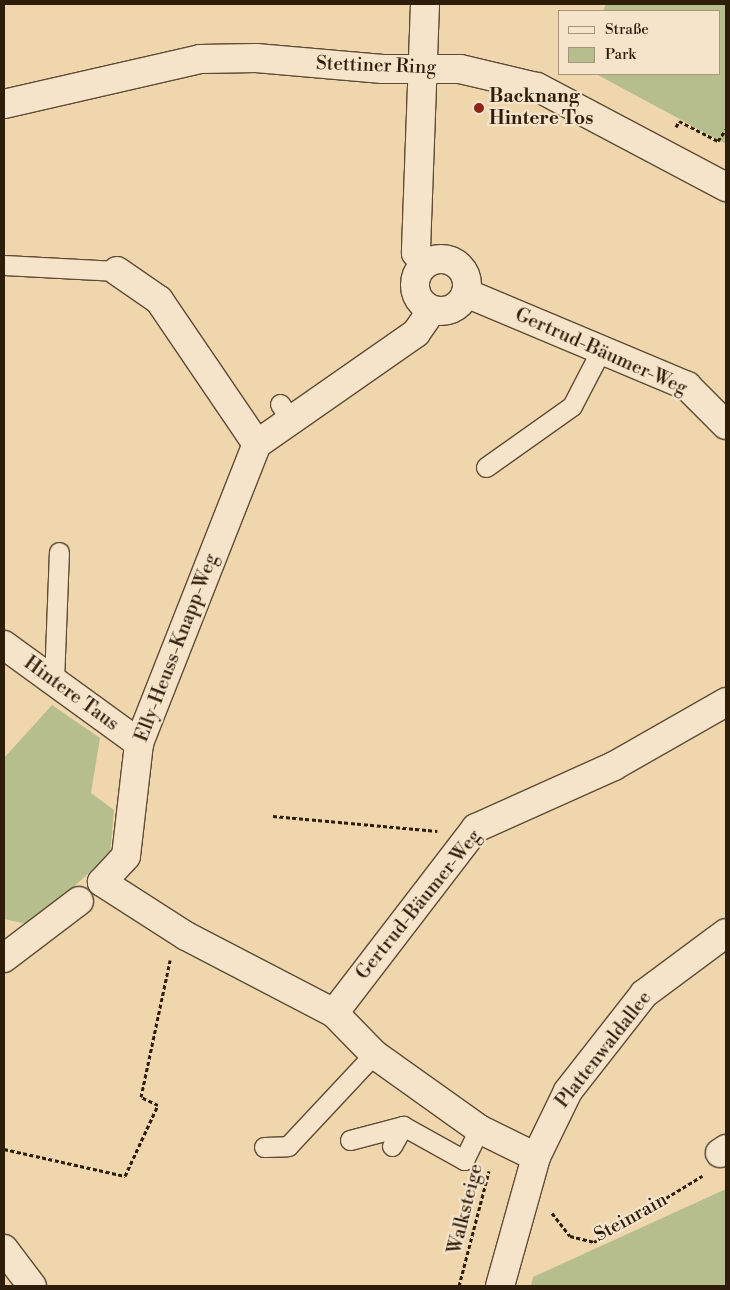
<!DOCTYPE html>
<html>
<head>
<meta charset="utf-8">
<style>
  body { margin:0 }
  #map { position:relative; width:730px; height:1290px; overflow:hidden; background:#efd6ad; font-family:"Libre Bodoni",serif }
  div>[style] { position:absolute }
  .green>* { inset:0; background:#b6be8d }
  .path>* { height:3px; margin-top:-1.5px; transform-origin:0; background:repeating-linear-gradient(90deg,#2f1d0c 0 4px,transparent 0 6.5px) }
  .roads { filter:drop-shadow(1px 0 #5f4b34) drop-shadow(-1px 0 #5f4b34) drop-shadow(0 1px #5f4b34) drop-shadow(0 -1px #5f4b34) }
  .service>* { height:19px; margin:-9.5px; padding:0 9.5px; transform-origin:9.5px; border-radius:9.5px; background:#f5e4ca }
  .minor>* { height:28px; margin:-14px; padding:0 14px; transform-origin:14px; border-radius:14px; background:#f5e4ca }
  .minor>.ring { margin:-14px; padding:0; box-sizing:content-box; background:none; border:28px solid #f5e4ca; border-radius:50% }
  .tertiary>* { height:28px; margin:-14px; padding:0 14px; transform-origin:14px; border-radius:14px; background:#f5e4ca }
  .dots>* { width:14px; height:14px; translate:-50% -50%; box-sizing:border-box; border:2px solid #f5e4ca; border-radius:50% }
  span { translate:-50% -50%; white-space:nowrap; text-align:center; line-height:1.15; -webkit-text-stroke:4.5px #f5e4ca; paint-order:stroke }
  .street-label { font-size:19px; color:#2f1d0c }
  .poi-label { font-size:19px; color:#2f1d0c; font-weight:700 }
  .left { translate:0 -50%; text-align:left }
  .frame { position:absolute; inset:0; border:5px solid #2f1d0c; pointer-events:none }
  .legend { position:absolute; left:558px; top:10px; width:162px; height:65px; box-sizing:border-box; background:#f5e4ca; border:1px solid #a6947e; margin:0; padding:6px 9px; list-style:none; font-size:15px; color:#2f1d0c }
  .legend li { display:flex; align-items:center; gap:10px; height:25px }
  .legend b { width:25px; border:1px solid #a6947e }
</style>
</head>
<body>
<div id="map">
  <div class="green">
    <i style="clip-path:polygon(606px 4px,726px 4px,726px 144px,596px 74px,719px 74px,719px 11px,603px 11px)"></i>
    <i style="clip-path:polygon(52px 705px,100px 738px,91px 793px,114px 810px,110px 854px,31px 925px,4px 919px,4px 758px)"></i>
    <i style="clip-path:polygon(726px 1189px,726px 1286px,531px 1286px,533px 1277px)"></i>
  </div>
  <div class="path">
    <i style="left:676px;top:127px;width:7px;rotate:-63deg"></i>
    <i style="left:679px;top:121px;width:44px;rotate:27.1deg"></i>
    <i style="left:718px;top:141px;width:14px;rotate:-56deg"></i>
    <i style="left:273px;top:816px;width:165px;rotate:5.2deg"></i>
    <i style="left:4px;top:1149px;width:124px;rotate:12.6deg"></i>
    <i style="left:125px;top:1176px;width:78px;rotate:-65.1deg"></i>
    <i style="left:158px;top:1105px;width:19px;rotate:-155deg"></i>
    <i style="left:141px;top:1097px;width:140px;rotate:-78deg"></i>
    <i style="left:552px;top:1213px;width:29px;rotate:52deg"></i>
    <i style="left:570px;top:1236px;width:25px;rotate:14deg"></i>
    <i style="left:594px;top:1242px;width:127px;rotate:-31.4deg"></i>
    <i style="left:459px;top:1286px;width:119px;rotate:-75.4deg"></i>
  </div>
  <div class="roads">
    <div class="service">
      <i style="left:4px;top:265px;width:113px;rotate:3deg"></i>
      <i style="left:280px;top:404px;width:19px;rotate:55deg"></i>
      <i style="left:486px;top:467px;width:105px;rotate:-35.3deg"></i>
      <i style="left:572px;top:406px;width:61px;rotate:-62.6deg"></i>
      <i style="left:54px;top:681px;width:129px;rotate:-87.8deg"></i>
      <i style="left:350px;top:1140px;width:55px;rotate:-14.8deg"></i>
      <i style="left:392px;top:1146px;width:23px;rotate:-61deg"></i>
      <i style="left:403px;top:1126px;width:70px;rotate:29.1deg"></i>
      <i style="left:464px;top:1160px;width:34px;rotate:-64deg"></i>
      <i style="left:264px;top:1147px;width:24px;rotate:-2deg"></i>
      <i style="left:288px;top:1146px;width:126px;rotate:-46.9deg"></i>
    </div>
    <div class="minor">
      <i style="left:425px;top:4px;width:249px;rotate:92.1deg"></i>
      <i style="left:416px;top:253px;width:14px;rotate:45deg"></i>
      <i class="ring" style="left:415px;top:259px;width:24px;height:24px"></i>
      <i style="left:117px;top:271px;width:51px;rotate:34.6deg"></i>
      <i style="left:159px;top:300px;width:174px;rotate:55.8deg"></i>
      <i style="left:466px;top:293px;width:240px;rotate:22.8deg"></i>
      <i style="left:687px;top:386px;width:55px;rotate:45deg"></i>
      <i style="left:4px;top:645px;width:167px;rotate:36deg"></i>
      <i style="left:4px;top:958px;width:94px;rotate:-37.2deg"></i>
      <i style="left:334px;top:1013px;width:167px;rotate:-152.5deg"></i>
      <i style="left:186px;top:936px;width:100px;rotate:-147.3deg"></i>
      <i style="left:102px;top:882px;width:35px;rotate:-47deg"></i>
      <i style="left:126px;top:856px;width:114px;rotate:-83.4deg"></i>
      <i style="left:139px;top:743px;width:321px;rotate:-68.5deg"></i>
      <i style="left:257px;top:444px;width:194px;rotate:-34.9deg"></i>
      <i style="left:416px;top:333px;width:28px;rotate:-55deg"></i>
      <i style="left:720px;top:1153px;width:7px;rotate:-34deg"></i>
      <i style="left:536px;top:1157px;width:64px;rotate:-153.8deg"></i>
      <i style="left:479px;top:1129px;width:129px;rotate:-144.5deg"></i>
      <i style="left:374px;top:1054px;width:57px;rotate:-134.3deg"></i>
      <i style="left:334px;top:1013px;width:233px;rotate:-52.5deg"></i>
      <i style="left:476px;top:828px;width:151px;rotate:-24.2deg"></i>
      <i style="left:614px;top:766px;width:129px;rotate:-29.7deg"></i>
      <i style="left:4px;top:1249px;width:46px;rotate:52.9deg"></i>
    </div>
    <div class="tertiary">
      <i style="left:4px;top:104px;width:201px;rotate:-12.9deg"></i>
      <i style="left:200px;top:59px;width:56px;rotate:-1deg"></i>
      <i style="left:256px;top:58px;width:127px;rotate:5deg"></i>
      <i style="left:383px;top:69px;width:77px"></i>
      <i style="left:460px;top:69px;width:79px;rotate:13.2deg"></i>
      <i style="left:537px;top:87px;width:214px;rotate:27.9deg"></i>
      <i style="left:500px;top:1286px;width:134px;rotate:-74.4deg"></i>
      <i style="left:536px;top:1157px;width:73px;rotate:-64.1deg"></i>
      <i style="left:568px;top:1091px;width:123px;rotate:-51.9deg"></i>
      <i style="left:644px;top:994px;width:102px;rotate:-36.6deg"></i>
    </div>
  </div>
  <div class="dots">
    <i style="left:479px;top:108px;background:#8f2418"></i>
  </div>
  <div class="street-label">
    <span style="left:376px;top:66px;rotate:2deg">Stettiner Ring</span>
    <span style="left:601px;top:352px;rotate:24deg">Gertrud-Bäumer-Weg</span>
    <span style="left:177px;top:648px;rotate:-69deg">Elly-Heuss-Knapp-Weg</span>
    <span style="left:71px;top:694px;rotate:36deg">Hintere Taus</span>
    <span style="left:419px;top:905px;rotate:-51deg">Gertrud-Bäumer-Weg</span>
    <span style="left:604px;top:1050px;rotate:-52deg">Plattenwaldallee</span>
    <span style="left:466px;top:1209px;rotate:-76deg">Walksteige</span>
    <span style="left:631px;top:1218px;rotate:-29deg">Steinrain</span>
  </div>
  <div class="poi-label">
    <span class="left" style="left:489px;top:108px">Backnang<br>Hintere Tos</span>
  </div>
  <div class="frame"></div>
  <ul class="legend">
  <li><b style="height:6px;background:#f5e4ca"></b>Straße</li>
  <li><b style="height:14px;background:#b6be8d"></b>Park</li>
  </ul>
</div>
</body>
</html>
